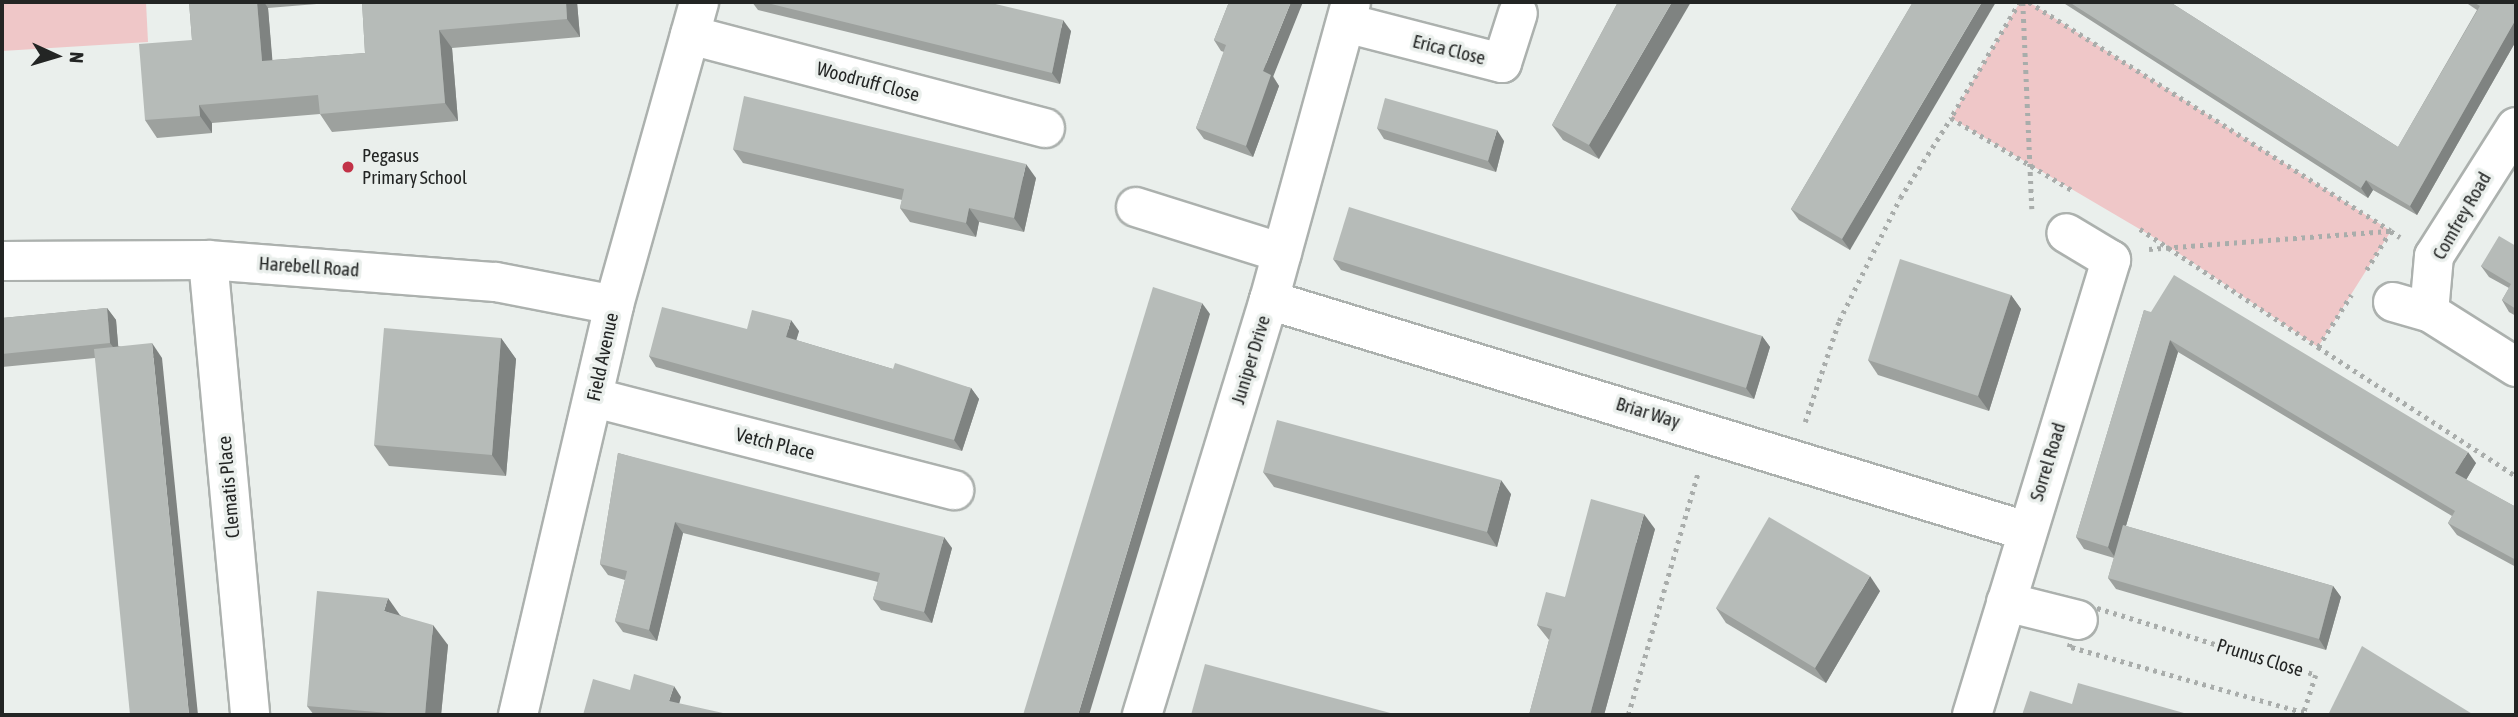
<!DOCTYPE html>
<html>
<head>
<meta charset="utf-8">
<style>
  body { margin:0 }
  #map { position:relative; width:2518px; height:717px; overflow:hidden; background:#eaefec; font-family:"Asap Condensed",sans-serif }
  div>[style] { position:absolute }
  .green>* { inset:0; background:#efc7c8 }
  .path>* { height:4.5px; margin-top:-2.25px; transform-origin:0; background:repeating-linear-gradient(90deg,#a9adab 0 3.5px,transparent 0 8.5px) }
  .roads { filter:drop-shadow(2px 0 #acb1ae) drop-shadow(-2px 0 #acb1ae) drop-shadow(0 2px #acb1ae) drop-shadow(0 -2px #acb1ae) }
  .minor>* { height:38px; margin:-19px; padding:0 19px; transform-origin:19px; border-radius:19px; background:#fff }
  .wall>* { inset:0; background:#9da19e }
  .shaded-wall>* { inset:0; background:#7f8381 }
  .building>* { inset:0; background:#b6bbb8 }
  .dots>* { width:19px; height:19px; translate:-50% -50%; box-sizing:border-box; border:4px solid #eaefec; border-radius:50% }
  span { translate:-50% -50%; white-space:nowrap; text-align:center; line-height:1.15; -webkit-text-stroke:7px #eaefec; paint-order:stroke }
  .street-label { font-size:19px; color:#232524 }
  .poi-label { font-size:19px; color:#232524 }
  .left { translate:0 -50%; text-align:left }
  .frame { position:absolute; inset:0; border:4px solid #232524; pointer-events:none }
  .north { position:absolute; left:21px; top:21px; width:70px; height:70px; -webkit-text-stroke:5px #eaefec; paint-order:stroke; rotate:94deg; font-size:19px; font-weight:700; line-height:28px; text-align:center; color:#232524 }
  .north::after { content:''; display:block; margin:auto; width:24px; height:32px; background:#232524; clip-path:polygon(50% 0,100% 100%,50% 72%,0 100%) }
</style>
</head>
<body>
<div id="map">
  <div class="green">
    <i style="clip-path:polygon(2px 2px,146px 2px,148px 42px,2px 51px)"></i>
    <i style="clip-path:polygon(2020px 2px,2029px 2px,2391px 231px,2318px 347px,2165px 244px,1951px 118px)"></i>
  </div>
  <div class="path">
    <i style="left:2020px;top:2px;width:135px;rotate:120.7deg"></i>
    <i style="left:1951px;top:118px;width:144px;rotate:30.8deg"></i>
    <i style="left:2023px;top:2px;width:207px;rotate:87.5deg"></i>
    <i style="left:2029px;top:2px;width:428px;rotate:32.3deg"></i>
    <i style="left:2391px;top:231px;width:46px;rotate:121.6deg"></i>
    <i style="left:2140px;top:229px;width:214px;rotate:33.5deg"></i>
    <i style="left:2318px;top:347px;width:62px;rotate:-57.6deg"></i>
    <i style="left:2149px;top:249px;width:243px;rotate:-4.3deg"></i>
    <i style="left:2391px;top:231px;width:11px;rotate:34deg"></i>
    <i style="left:2318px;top:347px;width:236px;rotate:33.1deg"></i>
    <i style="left:1805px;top:422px;width:107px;rotate:-71.4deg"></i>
    <i style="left:1839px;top:321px;width:137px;rotate:-63.6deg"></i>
    <i style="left:1900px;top:198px;width:95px;rotate:-57.5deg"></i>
    <i style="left:2081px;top:603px;width:246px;rotate:17deg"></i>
    <i style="left:2316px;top:675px;width:40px;rotate:108deg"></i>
    <i style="left:2304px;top:713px;width:244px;rotate:-164.3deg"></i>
    <i style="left:2069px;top:647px;width:46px;rotate:-74.7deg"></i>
    <i style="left:1628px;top:715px;width:252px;rotate:-73.9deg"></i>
  </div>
  <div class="roads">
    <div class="minor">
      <i style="left:1346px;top:23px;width:161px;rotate:14.4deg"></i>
      <i style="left:1502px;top:63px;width:52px;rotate:-72.3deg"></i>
      <i style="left:690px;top:35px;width:367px;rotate:14.7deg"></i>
      <i style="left:2516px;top:127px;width:153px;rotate:122.4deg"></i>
      <i style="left:2434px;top:256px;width:56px;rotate:95.1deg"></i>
      <i style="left:2429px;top:312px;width:103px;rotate:32.3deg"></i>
      <i style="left:1136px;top:207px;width:153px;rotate:17.5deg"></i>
      <i style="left:208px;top:260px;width:457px;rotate:84.7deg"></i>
      <i style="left:2px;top:261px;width:206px;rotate:-0.3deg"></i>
      <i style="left:208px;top:260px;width:289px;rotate:4.4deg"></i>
      <i style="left:496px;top:282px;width:120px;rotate:11deg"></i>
      <i style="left:1269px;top:300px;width:791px;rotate:16.97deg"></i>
      <i style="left:2393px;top:302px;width:37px;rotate:16deg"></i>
      <i style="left:595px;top:398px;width:371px;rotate:14.4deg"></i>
      <i style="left:2006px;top:602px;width:74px;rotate:14deg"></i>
      <i style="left:518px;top:715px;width:421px;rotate:-76.8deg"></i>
      <i style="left:614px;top:305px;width:315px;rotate:-74.3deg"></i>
      <i style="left:1142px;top:715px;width:434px;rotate:-73deg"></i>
      <i style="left:1269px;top:300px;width:309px;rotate:-74.6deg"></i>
      <i style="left:1972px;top:715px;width:476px;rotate:-73deg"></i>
      <i style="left:2111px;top:260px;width:52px;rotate:-149deg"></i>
    </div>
  </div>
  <div class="wall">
    <i style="clip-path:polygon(189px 2px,341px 2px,268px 8px,272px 60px,365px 53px,362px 2px,577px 2px,580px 37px,452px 48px,458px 121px,332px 132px,320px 114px,212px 123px,212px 133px,157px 138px,145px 120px,192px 40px)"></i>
    <i style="clip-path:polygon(752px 2px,987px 2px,1071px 31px,1060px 84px,758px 10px)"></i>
    <i style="clip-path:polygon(1229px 2px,1279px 86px,1253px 157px,1204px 139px,1196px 128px,1224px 52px,1221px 51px,1214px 40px)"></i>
    <i style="clip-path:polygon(1618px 2px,1599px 159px,1563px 140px,1552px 125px)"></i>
    <i style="clip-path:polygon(1913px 2px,1850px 250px,1799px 220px,1791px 209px)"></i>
    <i style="clip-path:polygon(2062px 2px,2170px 2px,2398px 147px,2477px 10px,2465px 2px,2516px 2px,2516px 41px,2417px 215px,2373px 190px,2368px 198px)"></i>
    <i style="clip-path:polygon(1377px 128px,1504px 141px,1496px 172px,1384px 139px)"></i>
    <i style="clip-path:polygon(733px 149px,1036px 178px,1024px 232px,979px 222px,976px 237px,910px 222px,900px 208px,902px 200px,743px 163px)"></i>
    <i style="clip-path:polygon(2516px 246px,2516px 316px,2509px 312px,2502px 300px,2509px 288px,2489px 277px,2481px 266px)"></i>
    <i style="clip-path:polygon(1333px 259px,1762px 336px,1770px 347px,1754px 399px,1341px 270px)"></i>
    <i style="clip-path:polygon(2011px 295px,2021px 309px,1989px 411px,1878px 375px,1868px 360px)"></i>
    <i style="clip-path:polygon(107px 308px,116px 320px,118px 346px,162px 358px,95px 358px,2px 367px,2px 318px)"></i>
    <i style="clip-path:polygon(2144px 310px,2476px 463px,2466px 480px,2516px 507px,2516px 567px,2457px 535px,2448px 523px,2452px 516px,2178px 352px,2126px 526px,2333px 586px,2341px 597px,2326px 650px,2116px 589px,2108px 578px,2114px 558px,2084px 549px,2076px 537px)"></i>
    <i style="clip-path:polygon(747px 329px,799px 331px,796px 340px,893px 369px,971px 388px,979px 399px,962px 451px,656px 367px,649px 356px)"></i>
    <i style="clip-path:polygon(501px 338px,516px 359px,506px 476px,389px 466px,374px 445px)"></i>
    <i style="clip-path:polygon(618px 453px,952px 548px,932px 623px,881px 610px,873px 599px,878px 582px,683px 533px,657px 641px,623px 632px,615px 621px,625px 580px,608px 575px,600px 564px)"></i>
    <i style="clip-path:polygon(1263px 472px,1511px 494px,1497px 547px,1274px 487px)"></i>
    <i style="clip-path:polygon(1655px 529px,1604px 715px,1529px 715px,1549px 640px,1537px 625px,1565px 597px)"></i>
    <i style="clip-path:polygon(1880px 591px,1826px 683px,1726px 623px,1716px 608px)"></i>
    <i style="clip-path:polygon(400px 615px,448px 645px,441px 715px,314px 715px,307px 706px)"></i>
  </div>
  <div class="shaded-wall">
    <i style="clip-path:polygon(257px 2px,264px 2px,268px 8px,274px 79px,262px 61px)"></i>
    <i style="clip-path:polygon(566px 2px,577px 2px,580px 37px,567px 19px)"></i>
    <i style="clip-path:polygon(1291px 2px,1303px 2px,1273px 77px,1279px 86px,1253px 157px,1246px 146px,1263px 71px)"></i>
    <i style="clip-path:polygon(1672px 2px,1691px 2px,1599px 159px,1589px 145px)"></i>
    <i style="clip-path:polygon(1982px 2px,1996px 2px,1850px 250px,1842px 239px)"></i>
    <i style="clip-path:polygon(2516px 19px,2516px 41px,2417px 215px,2410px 206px)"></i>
    <i style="clip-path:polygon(1063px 20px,1071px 31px,1060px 84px,1052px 73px)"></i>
    <i style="clip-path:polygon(439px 30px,452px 48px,458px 121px,445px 103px)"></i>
    <i style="clip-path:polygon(199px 105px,212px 123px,212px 133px,200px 116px)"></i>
    <i style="clip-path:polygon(1497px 130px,1504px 141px,1496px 172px,1488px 161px)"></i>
    <i style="clip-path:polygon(1026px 164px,1036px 178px,1024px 232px,1014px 218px)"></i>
    <i style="clip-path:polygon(2366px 180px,2373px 190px,2368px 198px,2361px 188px)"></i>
    <i style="clip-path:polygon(969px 208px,979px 222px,976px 237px,966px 223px)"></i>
    <i style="clip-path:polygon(2011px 295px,2021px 309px,1989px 411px,1978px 396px)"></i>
    <i style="clip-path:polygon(1202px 303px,1210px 314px,1089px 715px,1078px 715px)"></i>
    <i style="clip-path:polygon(107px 308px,116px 320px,119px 355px,110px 343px)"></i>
    <i style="clip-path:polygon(791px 320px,799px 331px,794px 348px,786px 337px)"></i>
    <i style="clip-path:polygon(1762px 336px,1770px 347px,1754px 399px,1746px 388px)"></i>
    <i style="clip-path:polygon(501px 338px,516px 359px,506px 476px,492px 455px)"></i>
    <i style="clip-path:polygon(2170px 340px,2178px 352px,2116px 559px,2108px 547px)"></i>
    <i style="clip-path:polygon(152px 343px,162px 358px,198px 715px,189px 715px)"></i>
    <i style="clip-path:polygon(971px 388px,979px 399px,962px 451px,954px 440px)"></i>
    <i style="clip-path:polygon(2468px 452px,2476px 463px,2463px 485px,2455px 473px)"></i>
    <i style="clip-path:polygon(1501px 480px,1511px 494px,1497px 547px,1487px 532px)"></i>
    <i style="clip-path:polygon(1644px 514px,1655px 529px,1604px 715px,1590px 715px)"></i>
    <i style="clip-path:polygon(675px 522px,683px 533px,657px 641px,649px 630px)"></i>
    <i style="clip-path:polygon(944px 537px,952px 548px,932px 623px,924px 612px)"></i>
    <i style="clip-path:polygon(1870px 576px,1880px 591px,1826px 683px,1815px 668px)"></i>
    <i style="clip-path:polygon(2333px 586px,2341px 597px,2326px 650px,2319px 639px)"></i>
    <i style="clip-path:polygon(388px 598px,402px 618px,384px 611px)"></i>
    <i style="clip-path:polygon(433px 625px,448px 645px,441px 715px,425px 715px)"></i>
    <i style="clip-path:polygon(674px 686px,681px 697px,677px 712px,669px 701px)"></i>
  </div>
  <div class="building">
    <i style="clip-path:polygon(189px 2px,257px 2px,262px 61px,365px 53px,362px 2px,566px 2px,567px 19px,439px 30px,445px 103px,320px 114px,318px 95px,199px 105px,200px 116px,145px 120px,139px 44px,192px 40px)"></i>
    <i style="clip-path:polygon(763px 2px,987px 2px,1063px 20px,1052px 73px)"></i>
    <i style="clip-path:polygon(1229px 2px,1291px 2px,1263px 71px,1271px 75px,1246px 146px,1196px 128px,1226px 45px,1214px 40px)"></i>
    <i style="clip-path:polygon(1618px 2px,1672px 2px,1589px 145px,1552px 125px)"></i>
    <i style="clip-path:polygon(1913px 2px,1982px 2px,1842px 239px,1791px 209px)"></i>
    <i style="clip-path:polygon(2069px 2px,2170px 2px,2398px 147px,2480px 6px,2473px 2px,2516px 2px,2516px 19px,2410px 206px,2366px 180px,2361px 188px)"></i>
    <i style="clip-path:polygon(744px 96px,1026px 164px,1014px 218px,969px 208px,966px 223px,900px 208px,904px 189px,733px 149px)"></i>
    <i style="clip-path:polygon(1385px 98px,1497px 130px,1488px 161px,1377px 128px)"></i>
    <i style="clip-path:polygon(1349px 207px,1762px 336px,1746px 388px,1333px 259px)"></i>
    <i style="clip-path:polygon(2499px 236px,2516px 246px,2516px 309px,2502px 300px,2511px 284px,2481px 266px)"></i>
    <i style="clip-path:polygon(1900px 259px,2011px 295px,1978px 396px,1868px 360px)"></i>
    <i style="clip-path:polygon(2174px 275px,2468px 452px,2455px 473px,2516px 507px,2516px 560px,2448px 523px,2455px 511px,2170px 340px,2108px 547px,2076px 537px,2144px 310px,2151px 312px)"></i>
    <i style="clip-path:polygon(1153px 287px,1202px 303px,1078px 715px,1023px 715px)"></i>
    <i style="clip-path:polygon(662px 307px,747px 329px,752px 310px,791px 320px,786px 337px,893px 369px,895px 363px,971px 388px,954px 440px,649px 356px)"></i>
    <i style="clip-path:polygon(107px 308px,110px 343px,2px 354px,2px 318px)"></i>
    <i style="clip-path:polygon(384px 328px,501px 338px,492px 455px,374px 445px)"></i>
    <i style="clip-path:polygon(152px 343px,189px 715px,130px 715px,94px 349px)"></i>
    <i style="clip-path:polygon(1277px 420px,1501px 480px,1487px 532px,1263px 472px)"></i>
    <i style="clip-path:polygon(618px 453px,944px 537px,924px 612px,873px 599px,880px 573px,675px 522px,649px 630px,615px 621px,627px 571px,600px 564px)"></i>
    <i style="clip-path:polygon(1591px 499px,1644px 514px,1590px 715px,1529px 715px,1552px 629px,1537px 625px,1546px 592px,1565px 597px)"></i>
    <i style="clip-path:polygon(1769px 517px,1870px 576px,1815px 668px,1716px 608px)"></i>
    <i style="clip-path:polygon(2123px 525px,2333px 586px,2319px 639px,2108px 578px)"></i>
    <i style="clip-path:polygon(317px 591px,388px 598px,384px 611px,433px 625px,425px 715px,411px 715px,307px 706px)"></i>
    <i style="clip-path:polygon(2362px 646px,2474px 715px,2328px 715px)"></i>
    <i style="clip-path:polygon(1205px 664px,1398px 715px,1191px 715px)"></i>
    <i style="clip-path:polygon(634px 674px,674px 686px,669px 701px,732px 715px,583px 715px,593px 679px,630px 690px)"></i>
    <i style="clip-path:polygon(2078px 683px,2191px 715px,2022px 715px,2030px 691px,2072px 704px)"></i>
  </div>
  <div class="dots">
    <i style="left:348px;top:167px;background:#c23247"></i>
  </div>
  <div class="street-label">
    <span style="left:1449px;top:50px;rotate:14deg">Erica Close</span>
    <span style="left:868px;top:82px;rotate:15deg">Woodruff Close</span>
    <span style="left:2462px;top:216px;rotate:-60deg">Comfrey Road</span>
    <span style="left:309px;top:267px;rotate:4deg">Harebell Road</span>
    <span style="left:603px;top:357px;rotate:-78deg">Field Avenue</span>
    <span style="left:1251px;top:360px;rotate:-73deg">Juniper Drive</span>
    <span style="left:1648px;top:413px;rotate:17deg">Briar Way</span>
    <span style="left:775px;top:444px;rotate:14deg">Vetch Place</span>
    <span style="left:2048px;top:462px;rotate:-73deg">Sorrel Road</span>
    <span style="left:229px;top:487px;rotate:-95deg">Clematis Place</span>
    <span style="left:2260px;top:658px;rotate:17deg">Prunus Close</span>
  </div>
  <div class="poi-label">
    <span class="left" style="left:362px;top:167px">Pegasus<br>Primary School</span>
  </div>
  <div class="frame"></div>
  <div class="north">N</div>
</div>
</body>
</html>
